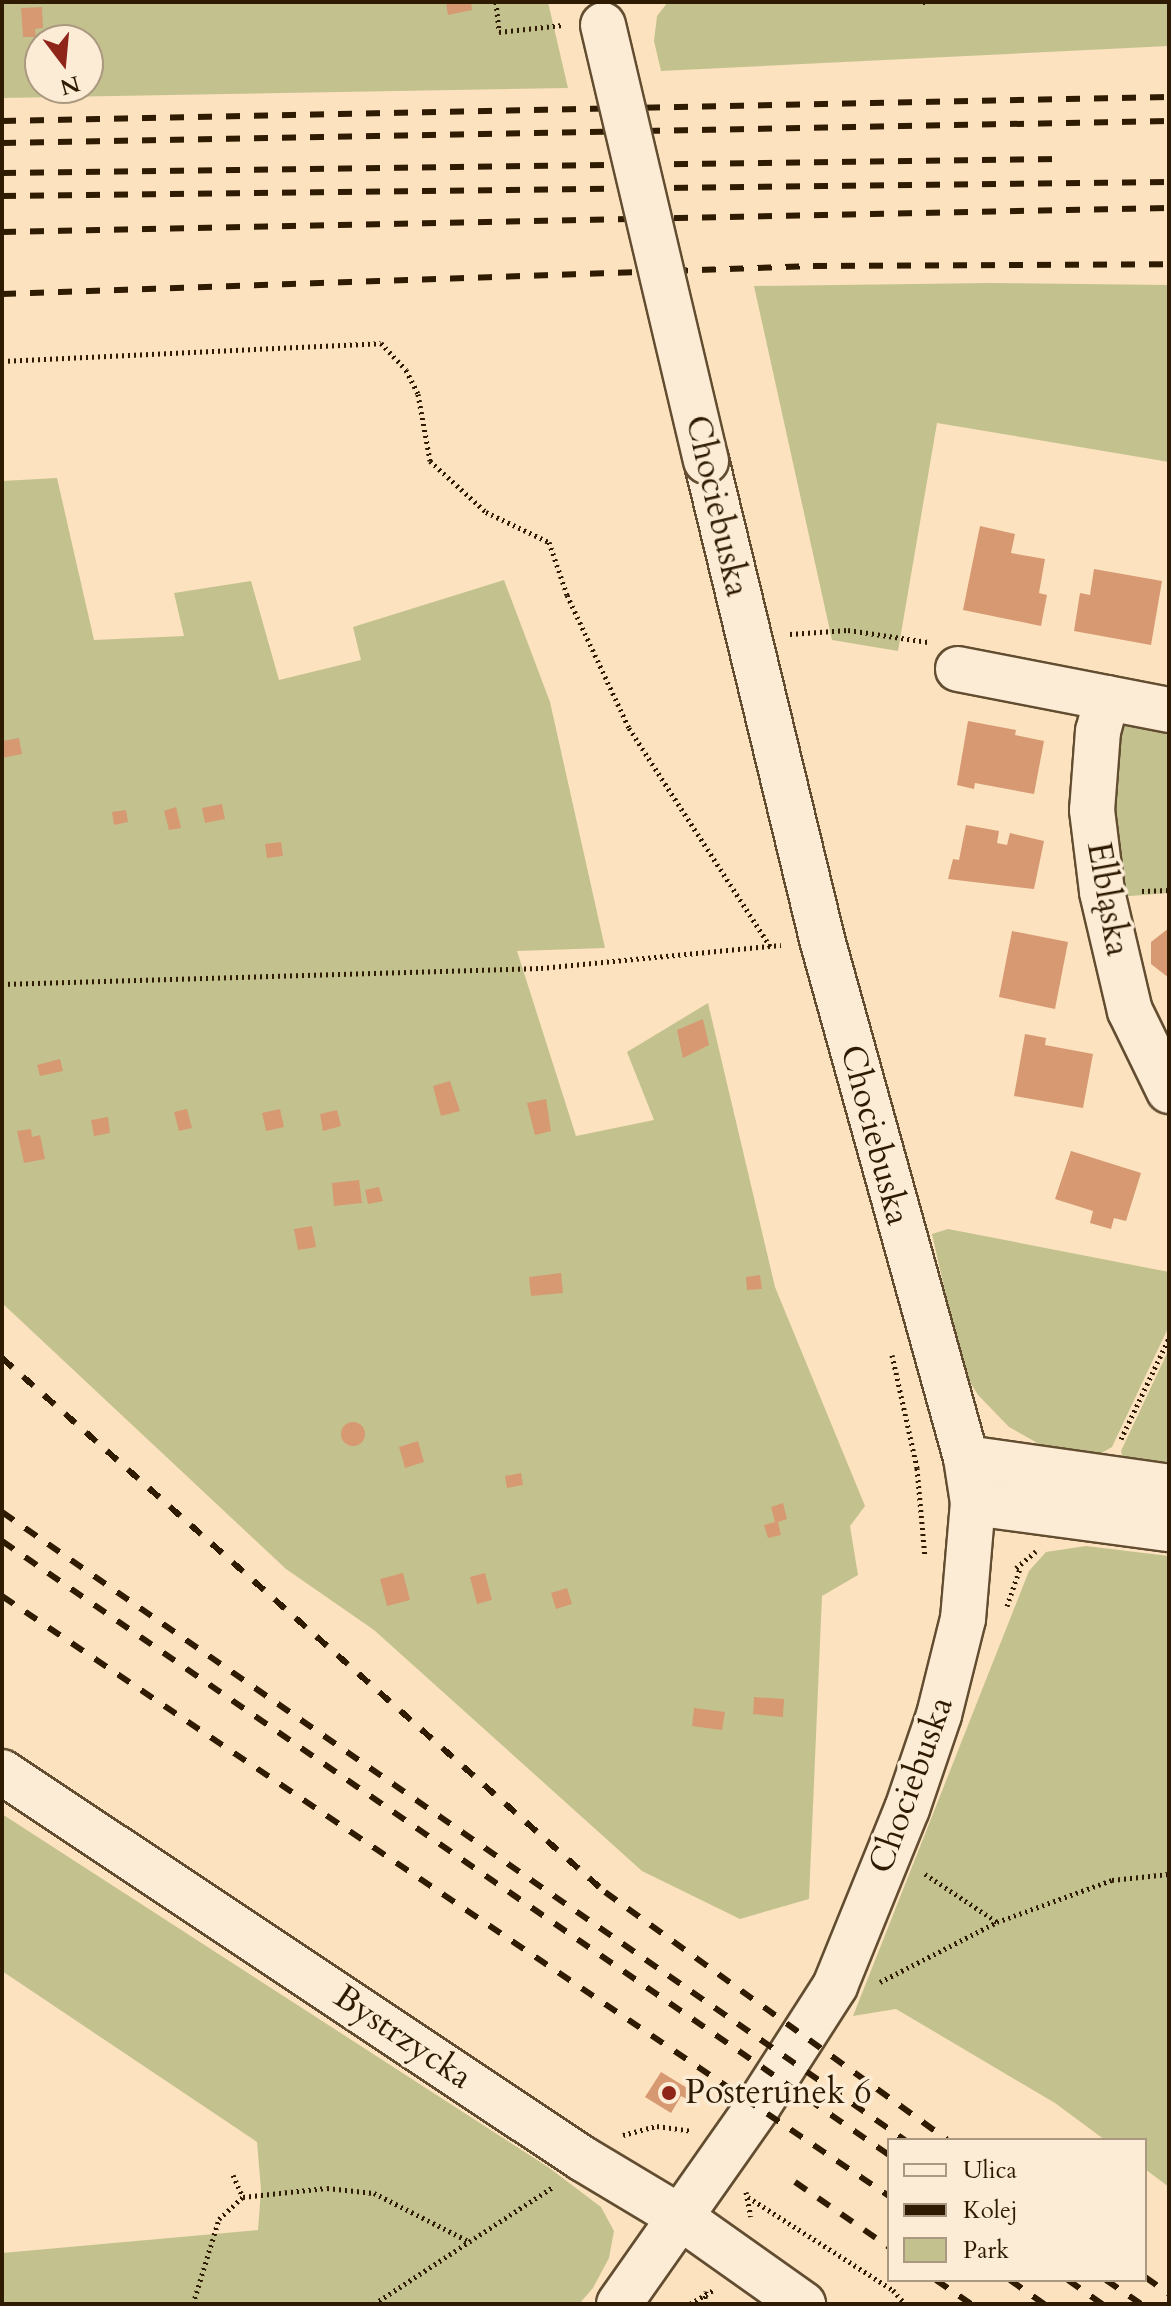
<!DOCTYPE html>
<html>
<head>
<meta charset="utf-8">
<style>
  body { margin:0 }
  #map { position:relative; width:1171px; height:2306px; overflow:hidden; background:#fce2be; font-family:Cardo,serif }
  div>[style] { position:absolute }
  .green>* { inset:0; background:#c3c28f }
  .building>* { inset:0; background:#d69972 }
  .round { border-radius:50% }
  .path>* { height:5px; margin-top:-2.5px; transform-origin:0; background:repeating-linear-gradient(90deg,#2e1b02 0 2px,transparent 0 6px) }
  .roads { filter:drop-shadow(2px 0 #624d31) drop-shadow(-2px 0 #624d31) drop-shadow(0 2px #624d31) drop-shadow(0 -2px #624d31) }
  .minor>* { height:44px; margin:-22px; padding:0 22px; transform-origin:22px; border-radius:22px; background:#fdecd5 }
  .rail>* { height:6px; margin-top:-3px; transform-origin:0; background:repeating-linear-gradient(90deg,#2e1b02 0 14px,transparent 0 28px) }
  .bridges { filter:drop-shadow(2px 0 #624d31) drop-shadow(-2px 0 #624d31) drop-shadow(0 2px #624d31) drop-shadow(0 -2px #624d31) }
  .minor-bridge>* { height:44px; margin:-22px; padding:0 22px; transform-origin:22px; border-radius:22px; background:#fdecd5 }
  .dots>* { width:22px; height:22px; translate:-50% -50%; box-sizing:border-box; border:4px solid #fdecd5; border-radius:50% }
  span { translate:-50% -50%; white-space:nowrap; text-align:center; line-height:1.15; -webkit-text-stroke:7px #fdecd5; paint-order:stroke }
  .street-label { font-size:34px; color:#2e1b02 }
  .poi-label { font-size:34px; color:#2e1b02 }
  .left { translate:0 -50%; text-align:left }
  .frame { position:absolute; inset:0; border:4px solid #2e1b02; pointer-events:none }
  .legend { position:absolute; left:887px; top:2138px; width:260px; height:144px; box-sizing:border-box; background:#fdecd5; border:2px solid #aa9881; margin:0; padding:10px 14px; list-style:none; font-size:24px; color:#2e1b02 }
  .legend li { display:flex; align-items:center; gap:16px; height:40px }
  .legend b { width:40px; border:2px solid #aa9881 }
  .north { position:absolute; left:24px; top:24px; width:80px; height:80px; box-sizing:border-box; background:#fdecd5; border:2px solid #aa9881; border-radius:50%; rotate:164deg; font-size:22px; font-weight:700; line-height:32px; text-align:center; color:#2e1b02 }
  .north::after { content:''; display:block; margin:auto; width:28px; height:36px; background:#8f2418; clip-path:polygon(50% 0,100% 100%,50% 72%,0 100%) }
</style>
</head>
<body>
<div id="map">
  <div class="green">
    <i style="clip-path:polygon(evenodd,2px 2px,548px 2px,568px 88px,2px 98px,2px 2px,40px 40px,88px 40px,88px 88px,40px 88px,40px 40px)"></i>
    <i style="clip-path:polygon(668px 2px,1169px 2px,1169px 46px,661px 71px,654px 41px,657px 16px)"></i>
    <i style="clip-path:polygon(989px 283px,1169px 285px,1169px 462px,937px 423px,898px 651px,832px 640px,754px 286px)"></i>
    <i style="clip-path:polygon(57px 478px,94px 640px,184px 636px,174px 593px,251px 581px,279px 680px,361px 660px,353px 627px,504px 580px,550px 702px,605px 948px,517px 951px,576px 1136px,654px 1120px,627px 1052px,708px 1003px,775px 1287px,865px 1506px,850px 1526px,858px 1575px,822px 1596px,809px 1899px,740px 1919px,642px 1871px,374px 1630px,286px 1569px,2px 1303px,2px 481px)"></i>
    <i style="clip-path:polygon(1169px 719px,1169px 893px,1117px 897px,1109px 740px,1127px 721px)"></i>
    <i style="clip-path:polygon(948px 1229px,1169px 1272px,1169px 1326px,1112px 1447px,1098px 1455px,1041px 1445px,1009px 1427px,978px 1395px,963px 1371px,932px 1234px)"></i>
    <i style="clip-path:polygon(1169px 1349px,1169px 1466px,1123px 1458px,1121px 1451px)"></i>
    <i style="clip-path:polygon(1086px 1546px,1169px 1556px,1169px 2187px,1145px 2169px,1145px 2140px,1105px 2140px,1055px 2103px,896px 2009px,853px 2016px,1029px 1571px,1046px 1552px)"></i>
    <i style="clip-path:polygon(2px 1814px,548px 2167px,601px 2207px,614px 2231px,609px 2258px,593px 2288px,579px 2304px,2px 2304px,2px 2253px,258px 2230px,261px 2190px,257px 2142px,2px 1971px)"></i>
  </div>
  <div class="building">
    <i style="clip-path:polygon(446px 2px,471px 2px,472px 10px,448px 15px)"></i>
    <i style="clip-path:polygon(42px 7px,43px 28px,35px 29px,36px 37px,23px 37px,21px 8px)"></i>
    <i style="clip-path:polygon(980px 526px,1015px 534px,1011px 553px,1045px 559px,1039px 593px,1047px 595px,1041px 626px,963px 610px)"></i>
    <i style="clip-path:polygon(1094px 569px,1162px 581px,1151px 645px,1074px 631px,1080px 593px,1090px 595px)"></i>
    <i style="clip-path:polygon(968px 721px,1016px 730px,1015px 735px,1044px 741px,1034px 794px,975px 783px,974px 789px,957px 785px)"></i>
    <i style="clip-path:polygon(19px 738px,22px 754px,2px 758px,2px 741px)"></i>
    <i style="clip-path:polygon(222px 804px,225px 819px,205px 823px,202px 808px)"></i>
    <i style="clip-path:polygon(176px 807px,181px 828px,169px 830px,164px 811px)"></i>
    <i style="clip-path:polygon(126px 810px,128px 822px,114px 825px,112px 812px)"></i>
    <i style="clip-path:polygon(966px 825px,999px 831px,997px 843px,1007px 845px,1010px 833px,1044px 841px,1034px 889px,948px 879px,953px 859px,959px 860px)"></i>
    <i style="clip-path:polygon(281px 842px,283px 856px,267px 858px,265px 844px)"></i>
    <i style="clip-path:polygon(1169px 928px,1169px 978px,1151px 964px,1151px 942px)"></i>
    <i style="clip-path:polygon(1012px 931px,1068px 942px,1055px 1009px,999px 997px)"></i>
    <i style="clip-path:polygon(703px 1019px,709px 1045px,683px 1058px,677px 1030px)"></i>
    <i style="clip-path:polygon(1025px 1034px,1046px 1038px,1045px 1045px,1093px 1054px,1083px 1108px,1014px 1096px)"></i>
    <i style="clip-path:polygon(60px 1059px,63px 1071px,40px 1076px,37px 1065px)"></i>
    <i style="clip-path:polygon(450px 1081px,460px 1111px,441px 1116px,433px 1086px)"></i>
    <i style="clip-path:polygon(546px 1099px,551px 1131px,535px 1135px,527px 1103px)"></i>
    <i style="clip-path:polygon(187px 1109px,192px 1128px,179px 1131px,174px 1112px)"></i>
    <i style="clip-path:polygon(280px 1109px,284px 1127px,266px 1131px,262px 1113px)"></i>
    <i style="clip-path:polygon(337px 1110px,341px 1126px,323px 1131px,320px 1114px)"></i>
    <i style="clip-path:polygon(108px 1117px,110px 1133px,94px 1136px,91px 1120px)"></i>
    <i style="clip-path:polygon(31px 1129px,32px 1137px,40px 1135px,45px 1159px,24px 1163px,17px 1131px)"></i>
    <i style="clip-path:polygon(1071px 1151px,1141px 1173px,1126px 1221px,1114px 1218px,1111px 1229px,1090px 1223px,1093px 1211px,1055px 1199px)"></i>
    <i style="clip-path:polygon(359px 1180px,362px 1203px,334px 1206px,332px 1183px)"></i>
    <i style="clip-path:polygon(379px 1187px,383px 1201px,368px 1204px,365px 1190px)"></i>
    <i style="clip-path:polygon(312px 1226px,316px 1247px,298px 1250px,294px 1229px)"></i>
    <i style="clip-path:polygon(561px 1273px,563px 1293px,531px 1296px,529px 1277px)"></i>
    <i style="clip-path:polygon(760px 1275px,762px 1289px,747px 1290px,746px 1277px)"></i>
    <i class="round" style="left:341px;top:1422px;width:24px;height:24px"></i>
    <i style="clip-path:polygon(418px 1441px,424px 1462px,405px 1468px,399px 1447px)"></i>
    <i style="clip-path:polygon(521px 1473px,523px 1485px,507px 1488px,505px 1476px)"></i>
    <i style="clip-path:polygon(783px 1503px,787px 1519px,778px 1522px,781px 1535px,768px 1538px,764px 1525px,775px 1522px,771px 1507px)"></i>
    <i style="clip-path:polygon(403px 1573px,410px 1600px,387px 1606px,380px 1579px)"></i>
    <i style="clip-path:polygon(485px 1573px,492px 1600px,477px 1604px,470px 1577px)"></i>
    <i style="clip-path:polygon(567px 1588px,572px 1604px,556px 1609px,551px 1593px)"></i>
    <i style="clip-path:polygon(754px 1697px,784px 1699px,783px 1717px,753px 1714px)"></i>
    <i style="clip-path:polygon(694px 1708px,725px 1712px,722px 1730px,692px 1726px)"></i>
    <i style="clip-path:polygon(661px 2072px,692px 2091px,687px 2099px,681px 2096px,671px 2113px,645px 2097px)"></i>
  </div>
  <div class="path">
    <i style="left:496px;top:2px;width:30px;rotate:84deg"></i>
    <i style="left:499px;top:32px;width:64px;rotate:-6.2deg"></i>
    <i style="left:923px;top:2px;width:5px"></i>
    <i style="left:2px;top:361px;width:379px;rotate:-2.7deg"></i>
    <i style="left:381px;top:343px;width:37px;rotate:47deg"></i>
    <i style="left:406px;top:370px;width:27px;rotate:63deg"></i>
    <i style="left:418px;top:394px;width:68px;rotate:79.8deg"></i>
    <i style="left:430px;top:461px;width:76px;rotate:42.3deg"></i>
    <i style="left:486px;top:512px;width:70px;rotate:25.5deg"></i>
    <i style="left:549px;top:542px;width:56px;rotate:71.2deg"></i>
    <i style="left:567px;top:595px;width:147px;rotate:65deg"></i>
    <i style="left:629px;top:728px;width:260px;rotate:57.1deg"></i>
    <i style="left:790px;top:634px;width:58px;rotate:-3.9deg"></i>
    <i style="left:848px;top:630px;width:81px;rotate:8.5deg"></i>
    <i style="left:1142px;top:891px;width:27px;rotate:-2deg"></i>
    <i style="left:2px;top:984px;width:539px;rotate:-1.7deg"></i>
    <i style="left:541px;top:968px;width:241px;rotate:-5.5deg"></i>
    <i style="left:892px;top:1355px;width:116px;rotate:77.5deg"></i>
    <i style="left:917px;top:1468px;width:89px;rotate:84.9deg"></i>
    <i style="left:1121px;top:1439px;width:112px;rotate:-64.6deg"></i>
    <i style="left:1016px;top:1568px;width:26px;rotate:-40deg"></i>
    <i style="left:1007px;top:1606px;width:39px;rotate:-71deg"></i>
    <i style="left:925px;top:1874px;width:87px;rotate:33.7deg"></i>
    <i style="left:997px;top:1922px;width:122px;rotate:-20.1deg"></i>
    <i style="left:1112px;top:1880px;width:57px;rotate:-6deg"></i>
    <i style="left:880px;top:1982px;width:131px;rotate:-27.1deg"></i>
    <i style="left:623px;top:2135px;width:35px;rotate:-15deg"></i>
    <i style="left:657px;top:2126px;width:35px;rotate:8deg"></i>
    <i style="left:233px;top:2175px;width:24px;rotate:66deg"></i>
    <i style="left:243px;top:2197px;width:84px;rotate:-6.1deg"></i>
    <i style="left:327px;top:2188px;width:47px;rotate:6.1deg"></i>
    <i style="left:374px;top:2193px;width:108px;rotate:27deg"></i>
    <i style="left:746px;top:2192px;width:25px;rotate:79deg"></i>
    <i style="left:748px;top:2197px;width:172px;rotate:32.7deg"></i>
    <i style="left:893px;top:2290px;width:18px;rotate:49deg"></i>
    <i style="left:193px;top:2304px;width:89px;rotate:-73deg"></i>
    <i style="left:219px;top:2219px;width:33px;rotate:-43deg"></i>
    <i style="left:374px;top:2304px;width:214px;rotate:-33.2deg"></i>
    <i style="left:690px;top:2304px;width:27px;rotate:-31deg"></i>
    <i style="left:704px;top:2304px;width:13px;rotate:-81deg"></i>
  </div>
  <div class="roads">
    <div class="minor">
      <i style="left:958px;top:669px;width:215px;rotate:11deg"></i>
      <i style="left:1107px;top:698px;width:34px;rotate:105deg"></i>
      <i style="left:1098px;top:731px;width:79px;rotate:94.3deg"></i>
      <i style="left:1092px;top:810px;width:83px;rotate:83deg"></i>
      <i style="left:1102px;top:892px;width:122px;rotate:76.8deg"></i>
      <i style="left:1130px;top:1011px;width:89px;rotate:64deg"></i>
      <i style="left:966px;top:1458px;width:205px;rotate:8.1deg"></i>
      <i style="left:973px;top:1503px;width:198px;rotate:7.6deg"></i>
      <i style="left:2px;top:1772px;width:698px;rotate:33.67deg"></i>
      <i style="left:583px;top:2159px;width:113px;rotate:30.9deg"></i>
      <i style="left:680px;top:2217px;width:151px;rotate:35.3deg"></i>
      <i style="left:619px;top:2304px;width:242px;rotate:-54.9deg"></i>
      <i style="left:758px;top:2106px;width:143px;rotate:-57.3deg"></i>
      <i style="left:835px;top:1986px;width:191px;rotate:-67.9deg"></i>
      <i style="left:907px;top:1809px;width:99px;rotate:-71.2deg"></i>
      <i style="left:939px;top:1715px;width:99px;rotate:-76deg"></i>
      <i style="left:963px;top:1619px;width:116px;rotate:-85.1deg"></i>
      <i style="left:973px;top:1503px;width:46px;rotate:-98.8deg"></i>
      <i style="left:966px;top:1458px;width:539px;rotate:-105.51deg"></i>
      <i style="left:822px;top:939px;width:492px;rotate:-103.6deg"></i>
    </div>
  </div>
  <div class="rail">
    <i style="left:2px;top:121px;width:1167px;rotate:-1.18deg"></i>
    <i style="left:2px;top:143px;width:1167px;rotate:-1.08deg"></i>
    <i style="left:2px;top:173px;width:1061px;rotate:-0.76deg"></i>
    <i style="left:2px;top:196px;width:1167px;rotate:-0.69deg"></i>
    <i style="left:2px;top:232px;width:1167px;rotate:-1.18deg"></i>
    <i style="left:2px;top:294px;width:811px;rotate:-1.98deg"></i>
    <i style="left:813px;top:266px;width:356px;rotate:-0.3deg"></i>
    <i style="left:2px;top:1358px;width:805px;rotate:41.53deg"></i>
    <i style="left:605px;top:1892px;width:422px;rotate:35.9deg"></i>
    <i style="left:2px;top:1512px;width:1100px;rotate:34.82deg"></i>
    <i style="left:2px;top:1541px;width:1079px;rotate:34.69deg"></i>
    <i style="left:2px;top:1596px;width:1071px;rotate:34.08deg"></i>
    <i style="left:795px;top:2182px;width:114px;rotate:34.7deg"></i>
    <i style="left:1145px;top:2277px;width:29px;rotate:35deg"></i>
    <i style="left:936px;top:2280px;width:42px;rotate:34.4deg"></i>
    <i style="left:1010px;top:2280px;width:42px;rotate:35.2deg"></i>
    <i style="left:1068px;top:2280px;width:42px;rotate:35.2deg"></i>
    <i style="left:1106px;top:2280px;width:42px;rotate:34.4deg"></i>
  </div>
  <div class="bridges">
    <div class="minor-bridge">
      <i style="left:603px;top:25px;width:448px;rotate:76.7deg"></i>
    </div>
  </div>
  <div class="dots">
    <i style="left:669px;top:2093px;background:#8f2418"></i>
  </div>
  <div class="street-label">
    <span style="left:717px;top:506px;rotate:77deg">Chociebuska</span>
    <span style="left:1108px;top:899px;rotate:80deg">Elbląska</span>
    <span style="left:875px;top:1135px;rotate:75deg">Chociebuska</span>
    <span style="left:911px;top:1785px;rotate:-70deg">Chociebuska</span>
    <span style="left:403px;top:2037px;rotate:34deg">Bystrzycka</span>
  </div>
  <div class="poi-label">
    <span class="left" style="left:685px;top:2093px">Posterunek 6</span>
  </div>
  <div class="frame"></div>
  <ul class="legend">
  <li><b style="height:10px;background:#fdecd5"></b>Ulica</li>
  <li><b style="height:10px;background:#2e1b02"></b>Kolej</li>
  <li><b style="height:22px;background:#c3c28f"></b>Park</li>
  </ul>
  <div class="north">N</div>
</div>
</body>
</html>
